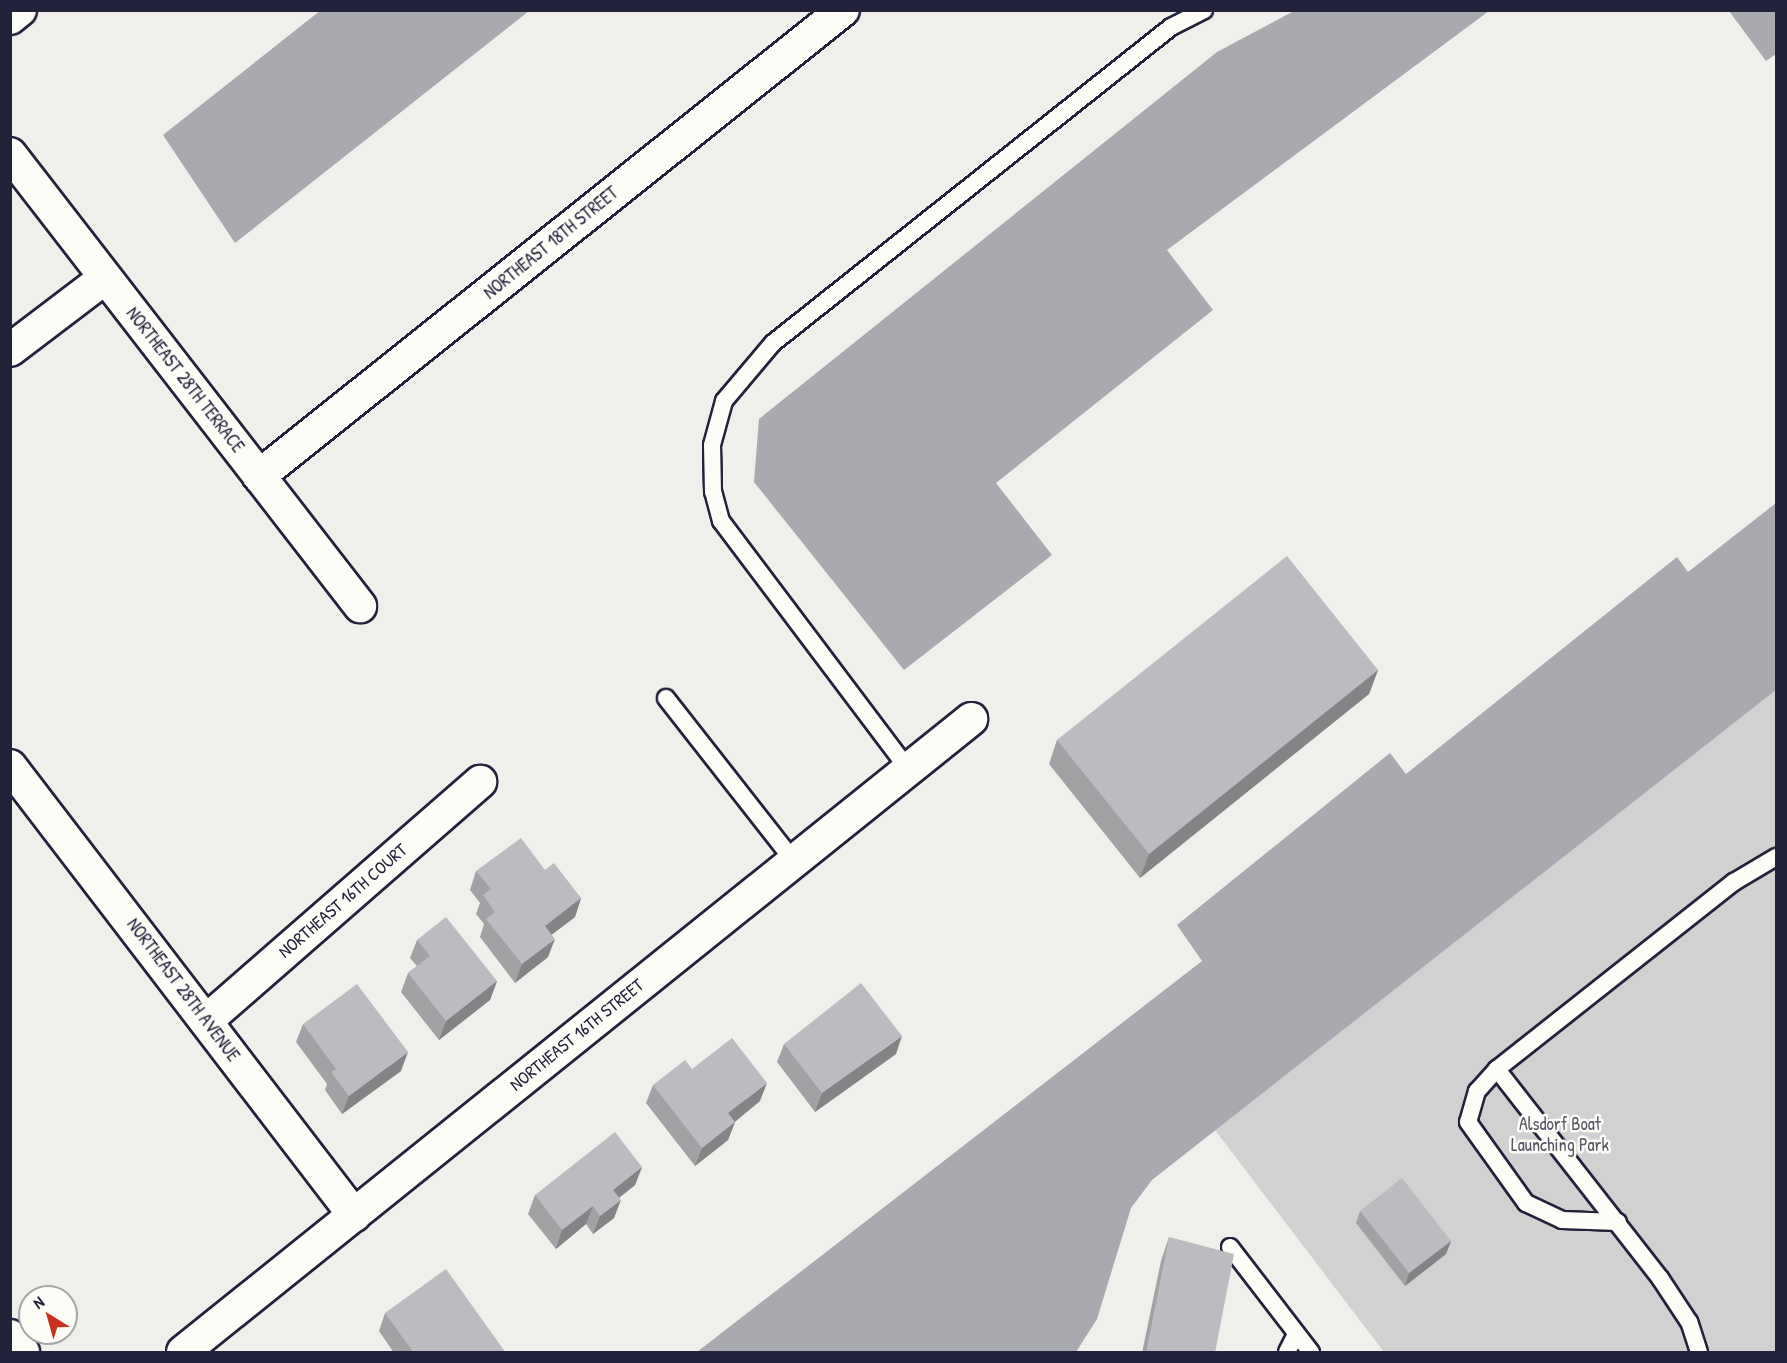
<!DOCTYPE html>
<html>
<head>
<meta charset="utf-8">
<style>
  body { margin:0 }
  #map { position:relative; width:1787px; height:1363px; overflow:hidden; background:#f0efec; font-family:"Patrick Hand",sans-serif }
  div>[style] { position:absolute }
  .green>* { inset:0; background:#d2d1d1 }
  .water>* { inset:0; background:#a9a9b0 }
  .roads { filter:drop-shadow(2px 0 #22223b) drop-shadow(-2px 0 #22223b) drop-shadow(0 2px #22223b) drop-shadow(0 -2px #22223b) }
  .service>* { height:16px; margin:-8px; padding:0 8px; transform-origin:8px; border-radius:8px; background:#fdfcf7 }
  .minor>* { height:32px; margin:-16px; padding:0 16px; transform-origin:16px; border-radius:16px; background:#fdfcf7 }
  .wall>* { inset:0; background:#a2a2a5 }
  .shaded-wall>* { inset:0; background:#848486 }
  .building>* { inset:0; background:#bcbcc0 }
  span { translate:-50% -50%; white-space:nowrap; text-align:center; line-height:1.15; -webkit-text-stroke:5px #fdfcf7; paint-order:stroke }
  .street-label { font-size:18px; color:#22223b }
  .park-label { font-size:18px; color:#575768 }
  .frame { position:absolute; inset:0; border:12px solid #22223b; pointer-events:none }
  .north { position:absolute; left:18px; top:1285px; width:60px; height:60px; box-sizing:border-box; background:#fdfcf7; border:2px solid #a5a5ac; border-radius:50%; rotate:323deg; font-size:16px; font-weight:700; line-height:24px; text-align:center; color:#22223b }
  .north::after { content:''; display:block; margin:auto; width:21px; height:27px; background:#c8321e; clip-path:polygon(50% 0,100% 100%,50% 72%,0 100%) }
</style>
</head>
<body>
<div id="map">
  <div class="green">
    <i style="clip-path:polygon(1776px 690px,1776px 1352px,1384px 1352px,1215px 1130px)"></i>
  </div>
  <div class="water">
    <i style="clip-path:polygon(321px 10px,529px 11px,235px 243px,163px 135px)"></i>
    <i style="clip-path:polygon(1294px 11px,1489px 11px,1167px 250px,1213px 310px,996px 483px,1052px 555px,904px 670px,754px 482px,759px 419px,1217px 52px)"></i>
    <i style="clip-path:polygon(1729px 11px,1776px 11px,1776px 54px,1766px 61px)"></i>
    <i style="clip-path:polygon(1776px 503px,1776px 690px,1152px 1180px,1131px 1208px,1097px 1319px,1076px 1352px,697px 1352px,1202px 961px,1177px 925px,1390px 753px,1406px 774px,1677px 557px,1688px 572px)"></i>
  </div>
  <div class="roads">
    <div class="service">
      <i style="left:666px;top:698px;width:207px;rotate:51.9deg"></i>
      <i style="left:908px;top:769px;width:311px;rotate:-127deg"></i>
      <i style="left:721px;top:521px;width:30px;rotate:-105deg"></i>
      <i style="left:713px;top:492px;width:47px;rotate:-91.2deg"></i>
      <i style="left:712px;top:445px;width:46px;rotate:-74.7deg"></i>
      <i style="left:724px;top:401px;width:76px;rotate:-49.8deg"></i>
      <i style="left:773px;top:343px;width:508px;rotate:-38.45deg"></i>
      <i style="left:1171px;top:27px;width:37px;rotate:-27deg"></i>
      <i style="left:1497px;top:1069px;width:30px;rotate:132deg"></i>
      <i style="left:1477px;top:1091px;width:32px;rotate:106deg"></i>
      <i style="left:1468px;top:1122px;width:100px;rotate:54.4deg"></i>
      <i style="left:1526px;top:1203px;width:40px;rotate:25deg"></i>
      <i style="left:1562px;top:1220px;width:56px;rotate:2deg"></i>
      <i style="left:1230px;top:1247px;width:133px;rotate:52.4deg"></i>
      <i style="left:1287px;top:1352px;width:20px;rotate:-63deg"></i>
      <i style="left:1699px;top:1352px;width:32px;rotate:-108deg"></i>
      <i style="left:1689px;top:1322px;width:53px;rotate:-123.4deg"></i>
      <i style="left:1660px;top:1278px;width:265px;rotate:-128deg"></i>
      <i style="left:1497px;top:1069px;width:302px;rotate:-38.3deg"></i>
      <i style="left:1734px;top:882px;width:49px;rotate:-30.8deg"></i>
    </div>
    <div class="minor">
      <i style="left:10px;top:18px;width:13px;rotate:-39deg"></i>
      <i style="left:10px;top:154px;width:572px;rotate:52.25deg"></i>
      <i style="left:10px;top:350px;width:119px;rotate:-37.2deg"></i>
      <i style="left:259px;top:476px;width:747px;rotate:-38.59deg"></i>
      <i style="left:10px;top:766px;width:566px;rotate:52.54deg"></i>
      <i style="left:206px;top:1021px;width:364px;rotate:-41.1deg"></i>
      <i style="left:10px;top:1336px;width:21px;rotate:51deg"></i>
      <i style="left:183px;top:1352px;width:1011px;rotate:-38.77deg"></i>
    </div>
  </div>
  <div class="wall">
    <i style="clip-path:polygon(1378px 670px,1369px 694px,1140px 878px,1049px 764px,1057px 740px)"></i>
    <i style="clip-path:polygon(545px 870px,581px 898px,575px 917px,551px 935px,548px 957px,515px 983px,480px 937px,484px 924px,476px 914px,480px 903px,470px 890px,476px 871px)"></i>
    <i style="clip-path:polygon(417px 940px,497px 981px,490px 1000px,439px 1040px,401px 992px,408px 973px,417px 966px,410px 958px)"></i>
    <i style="clip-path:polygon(303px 1024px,401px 1071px,342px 1114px,325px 1090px,327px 1084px,296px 1042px)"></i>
    <i style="clip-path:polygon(784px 1044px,896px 1054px,815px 1112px,777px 1062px)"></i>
    <i style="clip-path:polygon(653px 1085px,760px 1101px,735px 1122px,728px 1140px,695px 1166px,646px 1103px)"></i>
    <i style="clip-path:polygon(642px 1167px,635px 1185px,619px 1198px,614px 1218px,593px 1234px,586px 1224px,556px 1249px,528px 1214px,535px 1195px)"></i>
    <i style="clip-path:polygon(1360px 1211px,1451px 1241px,1446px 1254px,1405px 1286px,1356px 1223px)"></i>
    <i style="clip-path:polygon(1169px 1237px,1215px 1353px,1142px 1353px,1161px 1261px)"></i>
    <i style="clip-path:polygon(385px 1313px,506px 1353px,394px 1353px,379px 1331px)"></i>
  </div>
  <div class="shaded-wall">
    <i style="clip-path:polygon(1378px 670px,1369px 694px,1140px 878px,1149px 854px)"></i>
    <i style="clip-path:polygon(581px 898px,575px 917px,538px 945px,545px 926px)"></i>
    <i style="clip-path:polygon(555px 939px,548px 957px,515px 983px,522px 964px)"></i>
    <i style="clip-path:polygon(497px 981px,490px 1000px,439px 1040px,446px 1021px)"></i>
    <i style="clip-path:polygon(902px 1036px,896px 1054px,815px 1112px,822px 1093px)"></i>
    <i style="clip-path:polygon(408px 1052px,401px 1071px,342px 1114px,349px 1096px)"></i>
    <i style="clip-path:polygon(767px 1083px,760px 1101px,722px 1132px,728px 1113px)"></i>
    <i style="clip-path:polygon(735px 1122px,728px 1140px,695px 1166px,702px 1148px)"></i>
    <i style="clip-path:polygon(642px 1167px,635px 1185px,606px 1208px,613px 1190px)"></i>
    <i style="clip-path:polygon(621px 1200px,614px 1218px,593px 1234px,600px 1216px)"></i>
    <i style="clip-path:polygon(593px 1206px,586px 1224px,556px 1249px,562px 1230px)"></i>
    <i style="clip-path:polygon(1451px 1241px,1446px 1254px,1405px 1286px,1409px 1273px)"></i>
  </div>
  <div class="building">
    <i style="clip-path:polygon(1287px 556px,1378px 670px,1149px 854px,1057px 740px)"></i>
    <i style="clip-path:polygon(521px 838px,545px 870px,554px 863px,581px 898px,545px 926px,555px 939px,522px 964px,486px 919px,495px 912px,483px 895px,491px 889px,476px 871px)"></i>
    <i style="clip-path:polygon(446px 917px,497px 981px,446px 1021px,408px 973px,430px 956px,417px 940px)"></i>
    <i style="clip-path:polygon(861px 983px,902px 1036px,822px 1093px,784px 1044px)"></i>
    <i style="clip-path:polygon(357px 984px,408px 1052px,349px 1096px,331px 1072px,336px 1069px,303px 1024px)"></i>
    <i style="clip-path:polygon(732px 1038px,767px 1083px,728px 1113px,735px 1122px,702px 1148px,653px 1085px,685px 1060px,692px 1069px)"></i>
    <i style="clip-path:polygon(615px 1132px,642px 1167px,613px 1190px,621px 1200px,600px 1216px,593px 1206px,562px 1230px,535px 1195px)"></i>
    <i style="clip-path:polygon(1402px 1178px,1451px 1241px,1409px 1273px,1360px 1211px)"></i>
    <i style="clip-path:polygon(1169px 1237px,1234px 1254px,1215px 1353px,1146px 1353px)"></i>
    <i style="clip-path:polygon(446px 1269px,506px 1353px,414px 1353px,385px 1313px)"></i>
  </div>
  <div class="street-label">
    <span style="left:551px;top:243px;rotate:-39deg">NORTHEAST 18TH STREET</span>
    <span style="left:185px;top:380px;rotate:52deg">NORTHEAST 28TH TERRACE</span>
    <span style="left:343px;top:901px;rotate:-41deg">NORTHEAST 16TH COURT</span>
    <span style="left:183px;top:990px;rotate:53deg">NORTHEAST 28TH AVENUE</span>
    <span style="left:577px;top:1035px;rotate:-39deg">NORTHEAST 16TH STREET</span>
  </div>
  <div class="park-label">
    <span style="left:1560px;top:1135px">Alsdorf Boat<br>Launching Park</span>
  </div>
  <div class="frame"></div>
  <div class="north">N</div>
</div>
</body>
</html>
